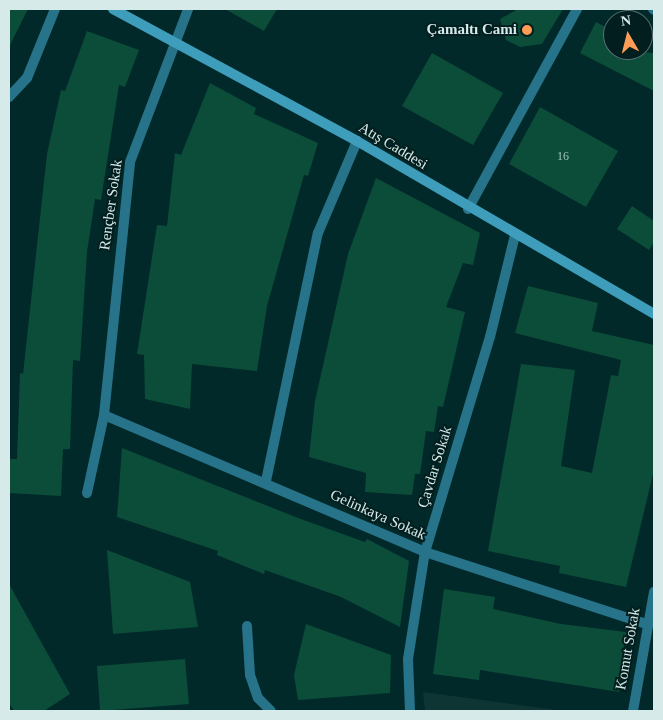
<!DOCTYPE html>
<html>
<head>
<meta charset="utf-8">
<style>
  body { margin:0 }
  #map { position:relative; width:663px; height:720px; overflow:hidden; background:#022929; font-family:"Times New Roman",serif }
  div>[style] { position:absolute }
  .built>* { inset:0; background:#0e3534 }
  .building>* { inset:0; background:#0b4d39 }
  .street>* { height:10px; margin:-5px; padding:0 5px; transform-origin:5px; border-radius:5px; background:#27738a }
  .secondary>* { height:10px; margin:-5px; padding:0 5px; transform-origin:5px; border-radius:5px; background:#3f9dbc }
  .dots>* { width:14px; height:14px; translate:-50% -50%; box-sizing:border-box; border:2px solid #021e1e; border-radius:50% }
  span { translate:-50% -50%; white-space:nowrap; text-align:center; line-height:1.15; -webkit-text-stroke:4px #021e1e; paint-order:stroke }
  .number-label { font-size:12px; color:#a3c3be }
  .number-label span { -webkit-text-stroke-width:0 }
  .poi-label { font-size:15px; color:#d6eaea; font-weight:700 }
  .right { translate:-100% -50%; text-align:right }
  .street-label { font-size:15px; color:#d6eaea }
  .frame { position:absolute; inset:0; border:10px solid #d6eaea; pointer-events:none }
  .north { position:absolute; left:603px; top:10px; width:50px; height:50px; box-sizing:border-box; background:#021e1e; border:1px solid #577070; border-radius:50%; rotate:352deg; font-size:14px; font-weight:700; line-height:20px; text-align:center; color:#d6eaea }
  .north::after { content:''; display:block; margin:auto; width:18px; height:22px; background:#fd9d55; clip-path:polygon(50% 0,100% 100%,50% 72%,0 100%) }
</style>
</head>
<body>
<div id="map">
  <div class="built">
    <i style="clip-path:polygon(423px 692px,564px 711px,425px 711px)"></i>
  </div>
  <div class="building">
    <i style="clip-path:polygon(9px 9px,28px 9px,9px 47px)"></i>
    <i style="clip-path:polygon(225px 9px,277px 9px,264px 31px)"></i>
    <i style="clip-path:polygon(518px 9px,563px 9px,542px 44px,520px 47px,506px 40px,500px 19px)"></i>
    <i style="clip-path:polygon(596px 22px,613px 31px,613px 50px,654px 53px,654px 91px,580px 53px)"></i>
    <i style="clip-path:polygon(87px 31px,139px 50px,125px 87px,119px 85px,101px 200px,95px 199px,87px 252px,80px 361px,73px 360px,70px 449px,63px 449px,61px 496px,9px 493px,10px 459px,17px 459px,20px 373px,23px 374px,47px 154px,61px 90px,65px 91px)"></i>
    <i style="clip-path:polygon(432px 53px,503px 93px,473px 145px,402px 106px)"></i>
    <i style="clip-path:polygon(210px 83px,256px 108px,254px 114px,318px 143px,308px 176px,304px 175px,267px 306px,257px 371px,192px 364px,190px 409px,145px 399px,144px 355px,137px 354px,157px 225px,167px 226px,175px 153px,181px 155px)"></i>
    <i style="clip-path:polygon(540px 107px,618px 151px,586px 207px,509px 164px)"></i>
    <i style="clip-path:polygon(376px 178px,480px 233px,473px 265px,463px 263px,446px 307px,465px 312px,443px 407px,438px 406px,434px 432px,426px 431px,420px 474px,415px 474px,412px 495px,365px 492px,366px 473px,309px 457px,315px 401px,348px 254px)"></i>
    <i style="clip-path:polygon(632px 206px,654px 221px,654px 242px,649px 250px,617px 229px)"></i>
    <i style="clip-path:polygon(528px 286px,598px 303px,592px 331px,654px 345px,654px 470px,626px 587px,559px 573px,560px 566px,488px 551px,521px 364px,575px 370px,561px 466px,592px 473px,611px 375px,618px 376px,621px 360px,515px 333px)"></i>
    <i style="clip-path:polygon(122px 448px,298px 518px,365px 542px,367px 539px,409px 561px,400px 627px,341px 597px,265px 570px,264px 574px,217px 555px,218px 551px,117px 517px)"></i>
    <i style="clip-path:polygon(107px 550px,190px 582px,198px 627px,113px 634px)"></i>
    <i style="clip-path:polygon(9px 584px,70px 694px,44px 711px,14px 711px,9px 703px)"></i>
    <i style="clip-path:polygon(444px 589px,495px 597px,493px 609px,561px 624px,626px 632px,619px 692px,480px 670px,479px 680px,433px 674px)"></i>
    <i style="clip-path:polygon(306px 624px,391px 655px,390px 693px,298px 700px,294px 675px)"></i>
    <i style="clip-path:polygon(185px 659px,189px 704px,100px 711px,97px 666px)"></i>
  </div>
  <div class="street">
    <i style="left:653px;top:9px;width:1px;rotate:45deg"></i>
    <i style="left:9px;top:97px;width:26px;rotate:-47deg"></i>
    <i style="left:27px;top:78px;width:74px;rotate:-67.9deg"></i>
    <i style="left:468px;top:209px;width:228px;rotate:-61.4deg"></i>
    <i style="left:104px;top:415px;width:349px;rotate:23.1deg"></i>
    <i style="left:425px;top:552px;width:232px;rotate:18deg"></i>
    <i style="left:266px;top:481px;width:253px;rotate:-78.2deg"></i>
    <i style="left:318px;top:233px;width:100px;rotate:-67deg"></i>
    <i style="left:87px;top:493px;width:80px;rotate:-77.7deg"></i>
    <i style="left:104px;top:415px;width:254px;rotate:-84.1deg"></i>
    <i style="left:130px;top:162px;width:164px;rotate:-69.2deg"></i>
    <i style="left:247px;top:626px;width:49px;rotate:86.5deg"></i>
    <i style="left:250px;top:675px;width:24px;rotate:71deg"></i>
    <i style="left:258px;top:698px;width:18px;rotate:45deg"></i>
    <i style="left:410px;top:711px;width:52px;rotate:-92.2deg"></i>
    <i style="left:408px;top:659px;width:108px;rotate:-81deg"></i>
    <i style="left:425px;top:552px;width:225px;rotate:-73.2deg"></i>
    <i style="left:490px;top:337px;width:105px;rotate:-76.2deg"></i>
    <i style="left:633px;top:711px;width:121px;rotate:-80deg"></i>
  </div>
  <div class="secondary">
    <i style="left:113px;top:9px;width:277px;rotate:28.4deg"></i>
    <i style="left:357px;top:141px;width:344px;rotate:30.2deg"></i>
  </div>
  <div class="dots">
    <i style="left:527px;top:30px;background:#fd9d55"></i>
  </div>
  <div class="number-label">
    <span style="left:563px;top:157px">16</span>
  </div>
  <div class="poi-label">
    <span class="right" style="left:517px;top:30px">Çamaltı Cami</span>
  </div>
  <div class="street-label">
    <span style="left:393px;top:146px;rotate:31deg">Atış Caddesi</span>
    <span style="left:111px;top:205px;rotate:-82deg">Rençber Sokak</span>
    <span style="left:435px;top:467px;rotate:-73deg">Çavdar Sokak</span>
    <span style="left:378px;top:515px;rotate:24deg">Gelinkaya Sokak</span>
    <span style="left:628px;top:649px;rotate:-80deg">Komut Sokak</span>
  </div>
  <div class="frame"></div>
  <div class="north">N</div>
</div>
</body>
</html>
